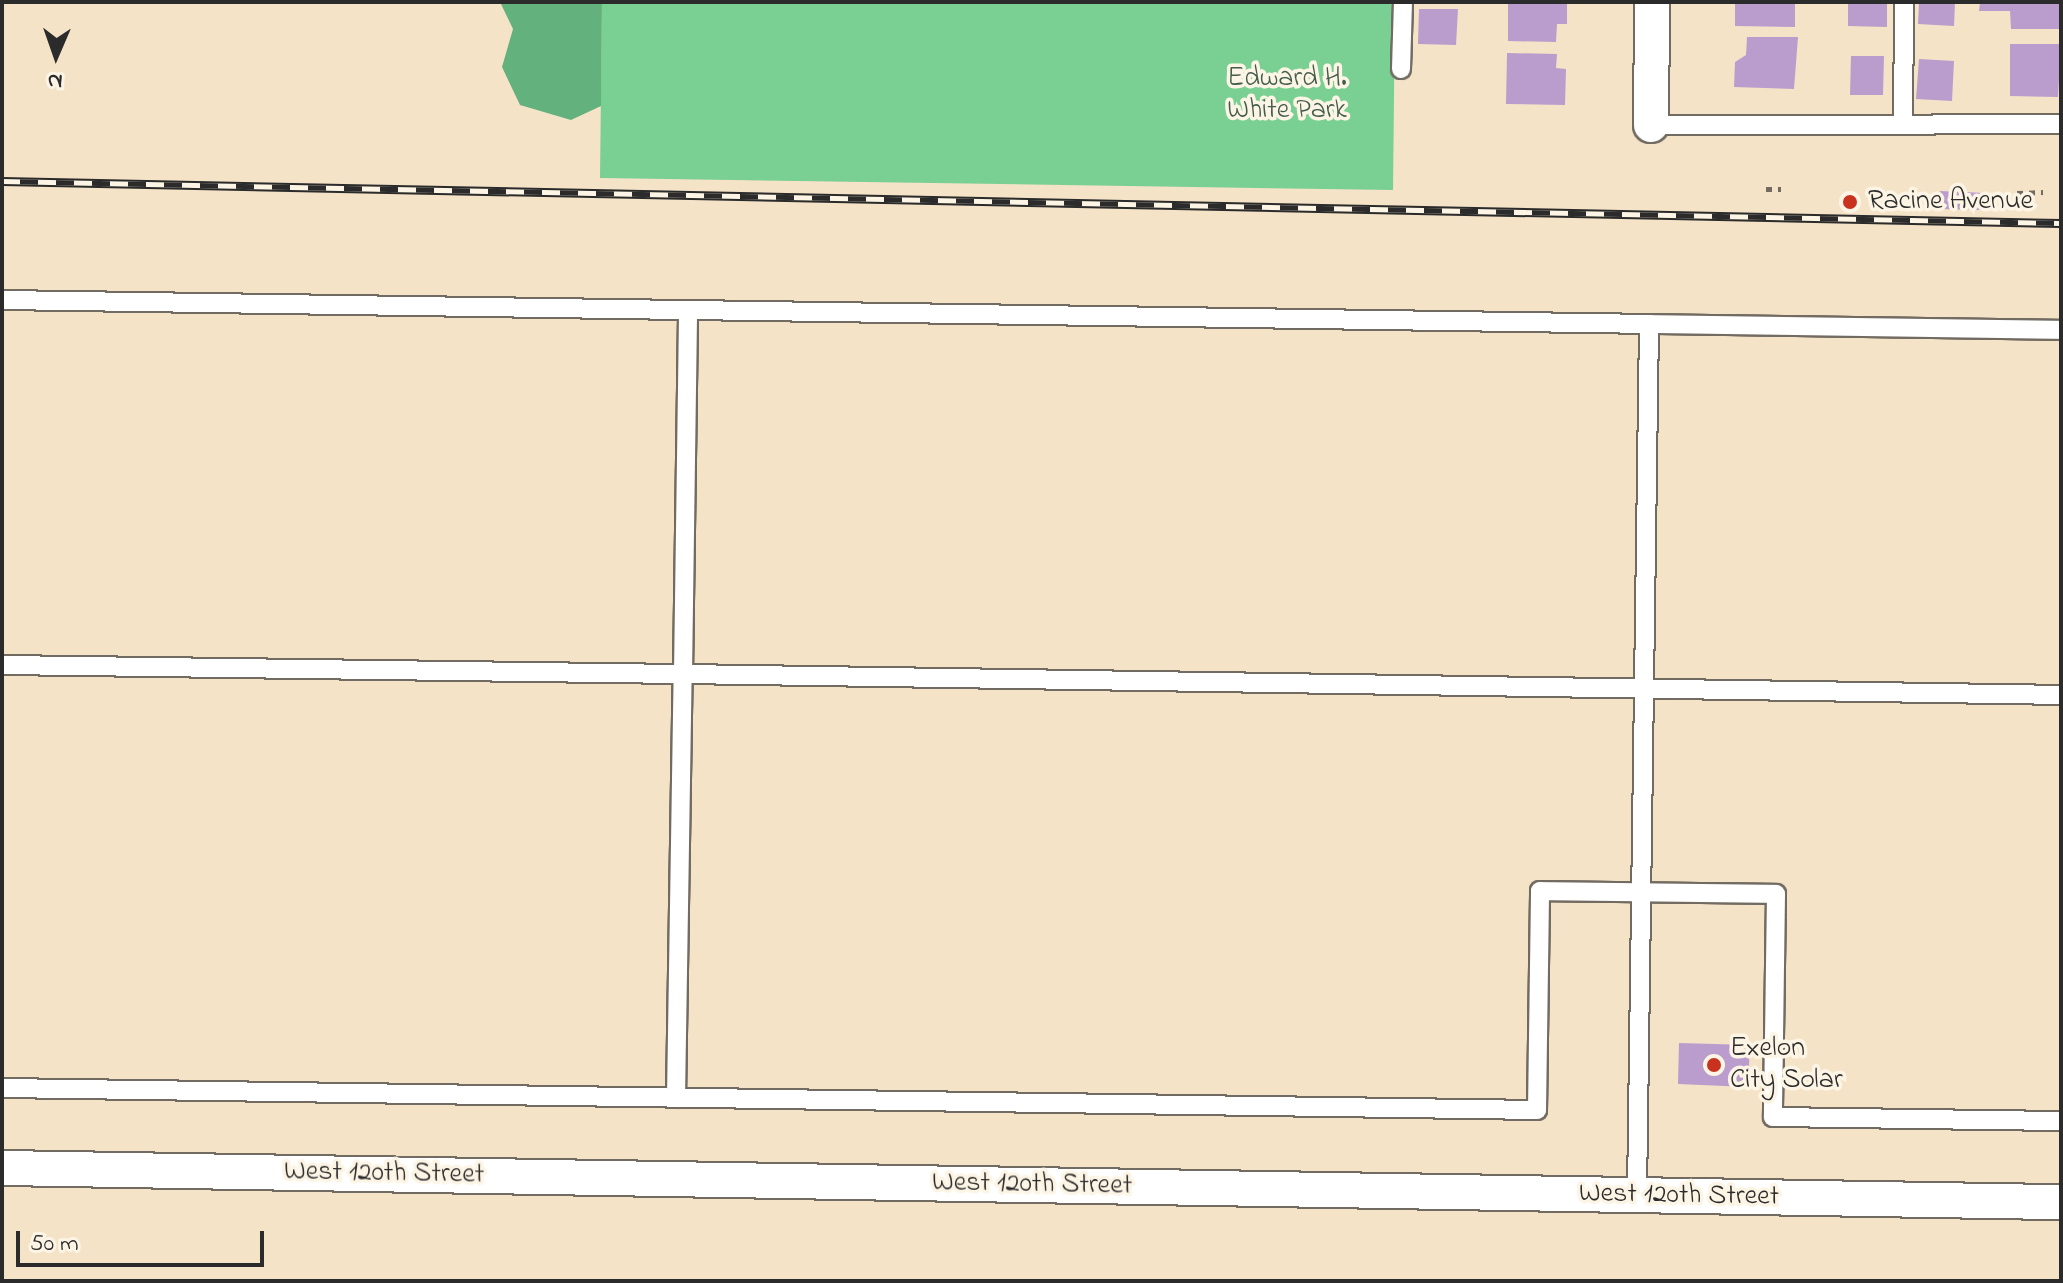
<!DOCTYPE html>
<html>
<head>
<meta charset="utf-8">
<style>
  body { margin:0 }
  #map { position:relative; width:2063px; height:1283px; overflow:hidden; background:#f5e3c8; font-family:"Indie Flower",sans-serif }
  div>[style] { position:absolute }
  .green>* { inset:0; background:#7acf93 }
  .forest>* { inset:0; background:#63b27d }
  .building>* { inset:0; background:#ba9dcc }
  .path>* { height:5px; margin-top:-2.5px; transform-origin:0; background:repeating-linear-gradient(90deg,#726b62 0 6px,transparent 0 12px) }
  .roads { filter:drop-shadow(2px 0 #726b62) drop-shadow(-2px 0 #726b62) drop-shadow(0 2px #726b62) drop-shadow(0 -2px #726b62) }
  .service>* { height:18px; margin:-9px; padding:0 9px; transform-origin:9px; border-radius:9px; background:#fff }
  .minor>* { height:34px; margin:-17px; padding:0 17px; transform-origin:17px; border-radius:17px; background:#fff }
  .rail>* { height:9px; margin-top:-4.5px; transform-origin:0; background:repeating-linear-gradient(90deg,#fcf5e5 0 18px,#2b2b2b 0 36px); box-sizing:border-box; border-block:2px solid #2b2b2b }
  .dots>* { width:22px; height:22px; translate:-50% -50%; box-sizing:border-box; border:4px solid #fcf5e5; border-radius:50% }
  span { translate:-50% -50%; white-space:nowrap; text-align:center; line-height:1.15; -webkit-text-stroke:7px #fcf5e5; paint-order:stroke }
  .park-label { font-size:28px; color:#435c4a }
  .poi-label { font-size:28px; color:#2b2b2b }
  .left { translate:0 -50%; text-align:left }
  .street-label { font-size:28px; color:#2b2b2b }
  .frame { position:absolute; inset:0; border:4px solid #2b2b2b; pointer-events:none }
  .north { position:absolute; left:16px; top:16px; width:80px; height:80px; -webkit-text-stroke:6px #fcf5e5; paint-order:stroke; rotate:182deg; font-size:22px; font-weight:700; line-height:32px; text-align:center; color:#2b2b2b }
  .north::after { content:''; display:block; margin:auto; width:28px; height:36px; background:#2b2b2b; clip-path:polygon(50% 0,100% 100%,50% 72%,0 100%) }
  .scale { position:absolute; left:16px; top:1231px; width:248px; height:36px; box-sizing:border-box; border:4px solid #2b2b2b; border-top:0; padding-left:10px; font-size:24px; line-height:28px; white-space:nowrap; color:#2b2b2b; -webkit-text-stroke:6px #fcf5e5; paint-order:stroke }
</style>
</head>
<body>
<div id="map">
  <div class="green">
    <i style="clip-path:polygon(602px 2px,1395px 2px,1393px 190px,600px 178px)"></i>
  </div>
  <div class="forest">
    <i style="clip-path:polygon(500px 2px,602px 2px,601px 106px,571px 120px,520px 105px,502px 67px,513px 29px)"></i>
  </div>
  <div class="building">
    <i style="clip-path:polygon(1508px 2px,1567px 2px,1567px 24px,1557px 24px,1556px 42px,1508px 41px)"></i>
    <i style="clip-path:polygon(1735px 2px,1795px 2px,1795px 27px,1735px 26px)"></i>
    <i style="clip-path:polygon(1848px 2px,1887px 2px,1887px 27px,1848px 26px)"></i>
    <i style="clip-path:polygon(1919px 2px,1955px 2px,1954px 26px,1918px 24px)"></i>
    <i style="clip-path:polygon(1980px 2px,2061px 2px,2061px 29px,2011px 29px,2010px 11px,1979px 11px)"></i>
    <i style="clip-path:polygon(1419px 9px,1458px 9px,1456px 45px,1418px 44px)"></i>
    <i style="clip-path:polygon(1747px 37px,1798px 37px,1794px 89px,1734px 87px,1735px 62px,1746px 55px)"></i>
    <i style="clip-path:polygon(2010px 44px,2061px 44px,2058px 97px,2010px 96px)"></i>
    <i style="clip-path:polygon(1507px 53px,1557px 54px,1556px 68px,1566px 69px,1565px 105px,1506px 104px)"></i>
    <i style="clip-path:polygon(1851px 56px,1884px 56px,1883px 95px,1850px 95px)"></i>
    <i style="clip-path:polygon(1919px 59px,1954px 61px,1952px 101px,1916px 99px)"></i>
    <i style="clip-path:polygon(1940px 191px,1985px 193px,1984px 210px,1939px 209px)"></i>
    <i style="clip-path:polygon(1679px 1043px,1750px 1045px,1748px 1087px,1678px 1084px)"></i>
  </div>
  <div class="path">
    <i style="left:1766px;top:189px;width:15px"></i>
    <i style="left:2017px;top:193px;width:26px;rotate:-2deg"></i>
  </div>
  <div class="roads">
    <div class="service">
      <i style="left:1401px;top:69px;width:67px;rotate:-88.3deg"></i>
      <i style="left:1903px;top:124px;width:122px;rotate:-89.5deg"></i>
      <i style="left:1651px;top:125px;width:410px;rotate:-0.1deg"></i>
      <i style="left:2px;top:300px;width:686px;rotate:0.84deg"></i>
      <i style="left:1649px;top:324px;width:412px;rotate:0.8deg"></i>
      <i style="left:2px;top:665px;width:681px;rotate:0.76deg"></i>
      <i style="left:683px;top:674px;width:364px;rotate:-89.2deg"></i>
      <i style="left:688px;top:310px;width:961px;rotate:0.83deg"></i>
      <i style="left:1649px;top:324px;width:871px;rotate:90.79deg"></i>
      <i style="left:2px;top:1088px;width:1535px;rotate:0.82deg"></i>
      <i style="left:1537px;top:1110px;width:219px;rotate:-89.2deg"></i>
      <i style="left:1540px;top:891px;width:236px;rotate:0.7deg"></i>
      <i style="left:1776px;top:894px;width:223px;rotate:90.8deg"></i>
      <i style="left:1773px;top:1117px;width:288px;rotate:0.8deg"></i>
      <i style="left:676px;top:1098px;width:424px;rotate:-89.1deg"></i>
      <i style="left:683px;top:674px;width:1378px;rotate:0.87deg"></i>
    </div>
    <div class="minor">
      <i style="left:1651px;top:125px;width:123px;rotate:-89.5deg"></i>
      <i style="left:2px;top:1168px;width:2059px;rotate:0.95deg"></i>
    </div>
  </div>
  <div class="rail">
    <i style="left:2px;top:181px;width:2059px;rotate:1.17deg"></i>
  </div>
  <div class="dots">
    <i style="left:1850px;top:202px;background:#c8321e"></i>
    <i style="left:1714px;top:1065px;background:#c8321e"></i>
  </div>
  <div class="park-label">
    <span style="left:1287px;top:95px">Edward H.<br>White Park</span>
  </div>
  <div class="poi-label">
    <span class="left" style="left:1868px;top:202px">Racine Avenue</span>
    <span class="left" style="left:1730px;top:1065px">Exelon<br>City Solar</span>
  </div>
  <div class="street-label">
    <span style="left:384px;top:1174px;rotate:1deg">West 120th Street</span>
    <span style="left:1032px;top:1185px;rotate:1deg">West 120th Street</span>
    <span style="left:1679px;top:1196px;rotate:1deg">West 120th Street</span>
  </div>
  <div class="frame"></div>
  <div class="north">N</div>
  <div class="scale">50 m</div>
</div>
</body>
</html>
